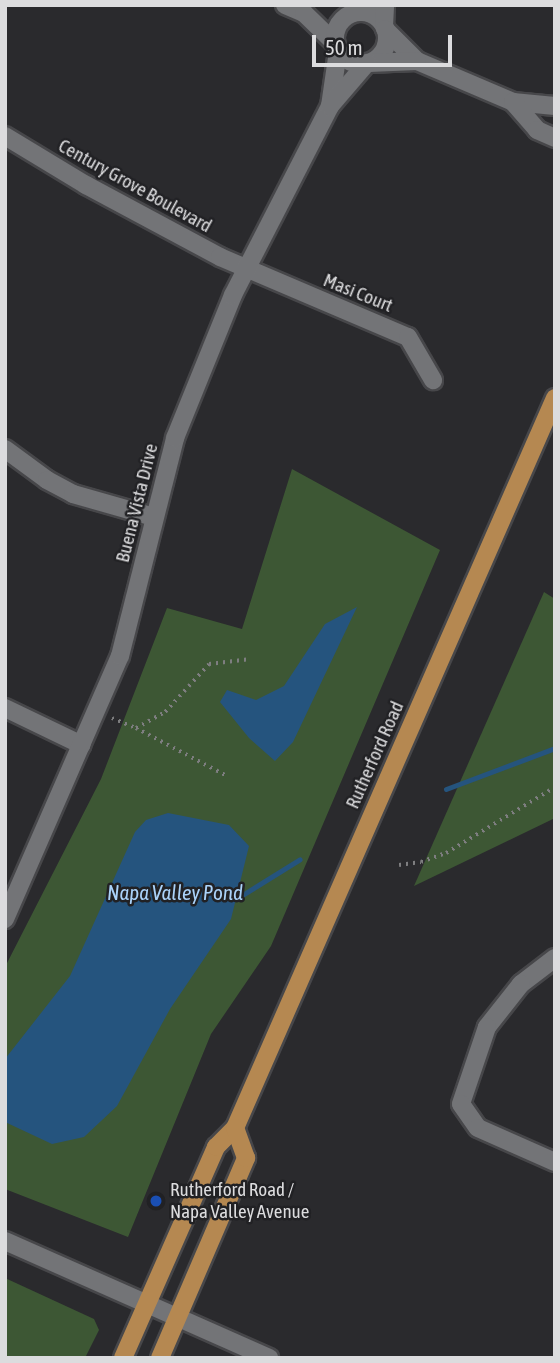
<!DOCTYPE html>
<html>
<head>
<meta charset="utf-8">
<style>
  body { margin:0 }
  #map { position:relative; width:560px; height:1363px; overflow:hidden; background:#2a2a2d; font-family:"Asap Condensed",sans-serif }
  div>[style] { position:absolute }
  .green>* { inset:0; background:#3d5734 }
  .water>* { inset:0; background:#25547e }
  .stream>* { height:5px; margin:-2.5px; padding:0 2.5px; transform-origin:2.5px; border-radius:2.5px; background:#25547e }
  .path>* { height:3.5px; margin-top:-1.75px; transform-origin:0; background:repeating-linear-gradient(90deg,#7e7e80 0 2px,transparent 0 7px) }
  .roads { filter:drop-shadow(2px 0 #47474a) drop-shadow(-2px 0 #47474a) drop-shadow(0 2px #47474a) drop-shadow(0 -2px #47474a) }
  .minor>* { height:18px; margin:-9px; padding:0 9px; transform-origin:9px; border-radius:9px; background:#737477 }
  .minor>.ring { margin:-9px; padding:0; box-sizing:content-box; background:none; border:18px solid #737477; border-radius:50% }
  .major>* { height:18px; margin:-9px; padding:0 9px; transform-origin:9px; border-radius:9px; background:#b58851 }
  .dots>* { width:19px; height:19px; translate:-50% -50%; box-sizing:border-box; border:4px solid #212124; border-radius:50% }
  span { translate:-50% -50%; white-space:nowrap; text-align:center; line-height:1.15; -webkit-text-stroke:5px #212124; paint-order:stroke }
  .street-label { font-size:19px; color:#dcdcde }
  .poi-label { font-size:19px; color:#dcdcde }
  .left { translate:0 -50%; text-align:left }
  .water-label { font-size:21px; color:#aad2f9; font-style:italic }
  .frame { position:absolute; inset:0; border:7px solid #dcdcde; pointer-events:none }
  .scale { position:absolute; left:312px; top:35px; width:140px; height:32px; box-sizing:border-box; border:4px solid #dcdcde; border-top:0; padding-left:9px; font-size:21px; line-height:24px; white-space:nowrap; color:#dcdcde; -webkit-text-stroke:5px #212124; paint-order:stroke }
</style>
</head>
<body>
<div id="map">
  <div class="green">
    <i style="clip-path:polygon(292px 469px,440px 550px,271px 946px,211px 1034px,128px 1237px,5px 1189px,5px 967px,101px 779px,167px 608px,242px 629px)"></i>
    <i style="clip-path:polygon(544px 592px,555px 599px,555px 818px,414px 886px)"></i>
    <i style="clip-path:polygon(5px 1278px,94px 1319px,99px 1330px,85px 1358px,5px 1358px)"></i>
  </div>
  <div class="water">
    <i style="clip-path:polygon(357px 607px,293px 742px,275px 761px,249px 738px,220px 702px,227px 690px,256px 700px,284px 686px,325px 624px)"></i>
    <i style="clip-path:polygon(168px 813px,229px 825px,249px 846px,231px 919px,170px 1009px,117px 1106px,84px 1137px,52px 1144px,5px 1122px,5px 1059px,70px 976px,135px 832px,146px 820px)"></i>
  </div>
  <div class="stream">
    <i style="left:446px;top:789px;width:116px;rotate:-20.6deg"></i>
    <i style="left:236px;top:899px;width:75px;rotate:-32deg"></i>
  </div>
  <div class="path">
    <i style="left:112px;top:718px;width:26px;rotate:23deg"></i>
    <i style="left:136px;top:728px;width:33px;rotate:-29deg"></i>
    <i style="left:165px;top:712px;width:65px;rotate:-47.5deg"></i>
    <i style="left:209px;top:664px;width:42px;rotate:-6.8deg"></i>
    <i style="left:136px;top:728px;width:103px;rotate:27.8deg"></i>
    <i style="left:399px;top:865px;width:22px;rotate:-8deg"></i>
    <i style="left:421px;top:862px;width:27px;rotate:-20deg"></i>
    <i style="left:446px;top:853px;width:127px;rotate:-31.2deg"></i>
  </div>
  <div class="roads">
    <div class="minor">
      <i style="left:285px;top:5px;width:21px;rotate:23deg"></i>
      <i style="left:304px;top:13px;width:43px;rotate:44.1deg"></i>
      <i class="ring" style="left:335px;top:12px;width:34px;height:34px"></i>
      <i style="left:384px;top:26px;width:21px;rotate:-87deg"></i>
      <i style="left:385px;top:29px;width:45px;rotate:45deg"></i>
      <i style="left:417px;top:61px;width:104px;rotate:23.1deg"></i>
      <i style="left:513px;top:102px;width:42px;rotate:5.4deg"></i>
      <i style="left:369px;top:63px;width:48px;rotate:-2.4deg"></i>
      <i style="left:513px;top:102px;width:37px;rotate:49deg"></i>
      <i style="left:537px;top:130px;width:20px;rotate:24deg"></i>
      <i style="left:330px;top:106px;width:56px;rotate:-81.7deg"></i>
      <i style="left:5px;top:136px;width:95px;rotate:31.2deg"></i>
      <i style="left:86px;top:185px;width:152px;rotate:28.2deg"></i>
      <i style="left:220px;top:257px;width:204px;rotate:23.1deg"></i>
      <i style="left:408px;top:337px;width:50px;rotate:59.8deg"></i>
      <i style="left:5px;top:449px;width:52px;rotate:36.4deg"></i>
      <i style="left:47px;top:480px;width:30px;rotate:28deg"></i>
      <i style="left:73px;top:494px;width:84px;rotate:15.9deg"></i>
      <i style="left:5px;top:708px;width:85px;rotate:25.7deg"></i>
      <i style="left:5px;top:919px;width:287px;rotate:-66.4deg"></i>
      <i style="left:120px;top:656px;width:225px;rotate:-75.8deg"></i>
      <i style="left:175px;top:438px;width:154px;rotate:-67.9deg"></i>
      <i style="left:233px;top:295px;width:212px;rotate:-62.8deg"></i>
      <i style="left:330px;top:106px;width:57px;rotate:-49.3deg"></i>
      <i style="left:555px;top:958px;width:43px;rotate:142.6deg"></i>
      <i style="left:521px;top:984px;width:55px;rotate:128.3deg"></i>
      <i style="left:487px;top:1027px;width:81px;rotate:108.7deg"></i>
      <i style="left:461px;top:1104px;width:29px;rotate:55deg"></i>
      <i style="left:478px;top:1128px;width:84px;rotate:23.8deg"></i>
      <i style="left:5px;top:1241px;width:289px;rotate:23.9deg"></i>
    </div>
    <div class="major">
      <i style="left:123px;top:1358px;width:231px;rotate:-66.2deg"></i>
      <i style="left:216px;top:1147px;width:27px;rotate:-45deg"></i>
      <i style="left:235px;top:1128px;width:797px;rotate:-66.33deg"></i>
      <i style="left:160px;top:1358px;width:218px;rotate:-66.7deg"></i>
      <i style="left:246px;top:1158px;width:32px;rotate:-110deg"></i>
    </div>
  </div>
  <div class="dots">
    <i style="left:156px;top:1201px;background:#1a4fb4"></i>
  </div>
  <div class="street-label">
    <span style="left:135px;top:186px;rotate:29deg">Century Grove Boulevard</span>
    <span style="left:358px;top:293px;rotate:22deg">Masi Court</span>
    <span style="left:137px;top:503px;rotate:-76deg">Buena Vista Drive</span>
    <span style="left:375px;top:755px;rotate:-66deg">Rutherford Road</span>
  </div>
  <div class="poi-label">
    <span class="left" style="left:170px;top:1201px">Rutherford Road /<br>Napa Valley Avenue</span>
  </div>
  <div class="water-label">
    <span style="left:175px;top:892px">Napa Valley Pond</span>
  </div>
  <div class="frame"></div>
  <div class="scale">50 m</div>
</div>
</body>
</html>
